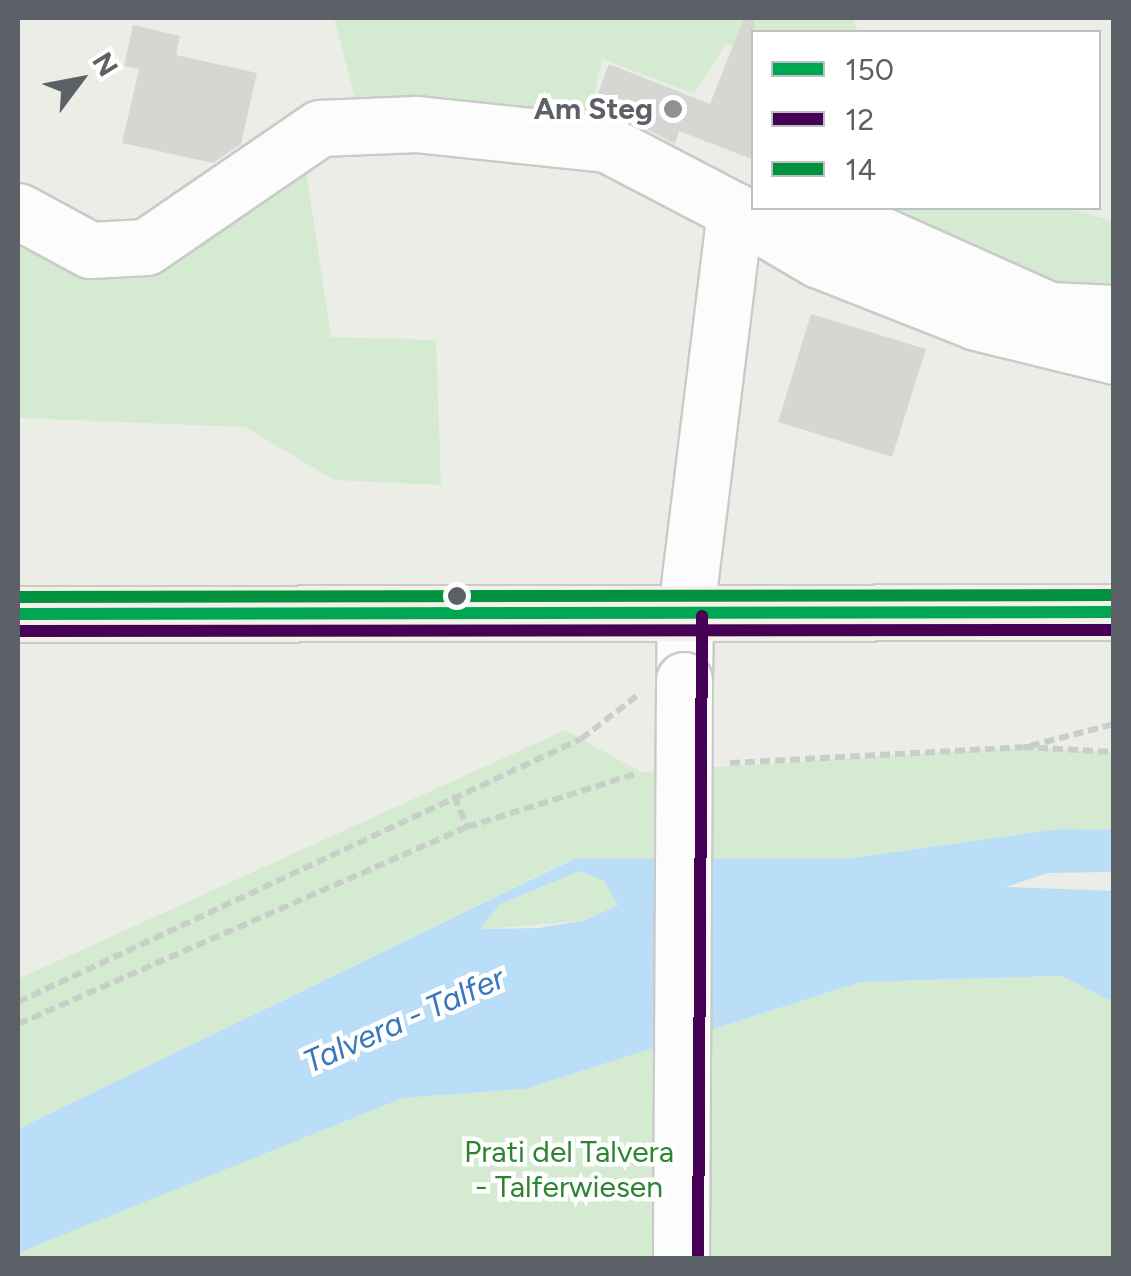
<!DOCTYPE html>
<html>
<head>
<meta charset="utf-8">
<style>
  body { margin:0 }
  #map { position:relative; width:1131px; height:1276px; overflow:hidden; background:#edede8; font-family:Figtree,sans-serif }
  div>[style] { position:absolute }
  .green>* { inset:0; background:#d4ebd2 }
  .water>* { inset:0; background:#bbdef8 }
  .river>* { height:78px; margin:-39px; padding:0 39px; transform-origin:39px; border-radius:39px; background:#bbdef8 }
  .building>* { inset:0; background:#d6d6d3 }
  .path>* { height:6px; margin-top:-3px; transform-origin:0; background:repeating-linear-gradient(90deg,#c9cecb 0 10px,transparent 0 15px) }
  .roads { filter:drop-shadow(2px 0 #c9cac9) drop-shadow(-2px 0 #c9cac9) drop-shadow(0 2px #c9cac9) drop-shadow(0 -2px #c9cac9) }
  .minor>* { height:55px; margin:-27.5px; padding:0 27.5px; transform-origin:27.5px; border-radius:27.5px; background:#fcfcfc }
  .major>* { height:55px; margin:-27.5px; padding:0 27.5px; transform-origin:27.5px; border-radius:27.5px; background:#f3f1e8 }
  .bridges { filter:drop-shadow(2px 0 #c9cac9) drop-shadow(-2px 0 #c9cac9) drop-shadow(0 2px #c9cac9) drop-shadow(0 -2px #c9cac9) }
  .minor-bridge>* { height:55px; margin:-27.5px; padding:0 27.5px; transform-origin:27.5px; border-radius:27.5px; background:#fcfcfc }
  .bus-1>* { height:12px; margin:-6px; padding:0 6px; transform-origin:6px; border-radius:6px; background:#00a651 }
  .bus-2>* { height:12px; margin:-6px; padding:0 6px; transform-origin:6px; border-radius:6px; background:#460056 }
  .bus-3>* { height:12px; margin:-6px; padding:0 6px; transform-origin:6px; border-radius:6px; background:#00923f }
  .dots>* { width:28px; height:28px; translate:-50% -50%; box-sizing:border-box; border:5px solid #fff; border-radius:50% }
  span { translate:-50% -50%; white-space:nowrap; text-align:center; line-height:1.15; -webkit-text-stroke:9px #fff; paint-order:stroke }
  .poi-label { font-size:30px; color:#5c6167; font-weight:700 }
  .right { translate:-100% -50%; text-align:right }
  .park-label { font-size:30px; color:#2d8531 }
  .water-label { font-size:32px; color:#3977bc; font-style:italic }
  .frame { position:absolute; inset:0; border:20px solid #5c6167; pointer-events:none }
  .legend { position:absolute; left:751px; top:30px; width:350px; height:180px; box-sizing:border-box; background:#fff; border:2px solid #bec0c2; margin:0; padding:12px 18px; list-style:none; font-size:30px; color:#5c6167 }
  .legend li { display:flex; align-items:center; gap:20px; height:50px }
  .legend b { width:50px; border:2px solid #bec0c2 }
  .north { position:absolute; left:30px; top:30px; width:100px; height:100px; -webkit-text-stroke:8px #fff; paint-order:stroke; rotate:58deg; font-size:28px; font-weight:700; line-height:40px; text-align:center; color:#5c6167 }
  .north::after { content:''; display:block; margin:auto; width:35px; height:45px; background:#5c6167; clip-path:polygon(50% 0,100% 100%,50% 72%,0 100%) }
</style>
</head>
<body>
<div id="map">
  <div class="green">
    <i style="clip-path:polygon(334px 18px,853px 18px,858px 32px,754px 32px,753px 52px,726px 44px,694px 94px,602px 59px,590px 115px,355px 98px)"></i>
    <i style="clip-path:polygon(303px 150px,331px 337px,436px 340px,441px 485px,334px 480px,245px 427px,18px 418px,18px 215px,90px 250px)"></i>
    <i style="clip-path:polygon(778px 208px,1066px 208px,1113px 221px,1113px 367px)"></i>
    <i style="clip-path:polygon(565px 730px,641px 772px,1023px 747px,1113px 752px,1113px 830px,1059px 829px,845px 859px,573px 859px,18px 1129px,18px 979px)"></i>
    <i style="clip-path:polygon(580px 871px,604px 881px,618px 905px,586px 920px,479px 930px,500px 904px)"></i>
    <i style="clip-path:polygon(1062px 976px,1113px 1002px,1113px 1258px,18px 1258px,18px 1253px,403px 1098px,525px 1089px,861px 982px)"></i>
  </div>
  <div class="water">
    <i style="clip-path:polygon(evenodd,1059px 829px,1113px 830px,1113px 872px,1048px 873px,963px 901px,952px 912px,957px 920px,1027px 935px,1113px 967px,1113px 1002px,1062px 976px,861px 982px,525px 1089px,403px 1098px,18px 1253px,18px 1129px,574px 859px,845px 859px,1059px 829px,580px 871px,604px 881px,618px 905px,586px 920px,538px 928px,480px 929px,500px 904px,580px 871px)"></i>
  </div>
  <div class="river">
    <i style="left:880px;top:921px;width:234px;rotate:2.2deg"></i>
  </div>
  <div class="building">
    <i style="clip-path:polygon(744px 18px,754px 18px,754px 160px,679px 131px,675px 144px,621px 116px,591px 111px,609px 64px,710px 104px)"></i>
    <i style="clip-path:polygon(133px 25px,180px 36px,176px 55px,257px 73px,241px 144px,213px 163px,122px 143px,139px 69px,124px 66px)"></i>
    <i style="clip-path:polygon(811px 314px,926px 349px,892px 457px,778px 422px)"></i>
  </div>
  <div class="path">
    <i style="left:1030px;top:746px;width:87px;rotate:-14.7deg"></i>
    <i style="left:730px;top:763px;width:293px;rotate:-3.1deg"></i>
    <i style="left:1023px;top:747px;width:91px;rotate:3.1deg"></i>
    <i style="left:454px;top:796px;width:34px;rotate:67deg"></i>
    <i style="left:18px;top:1002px;width:621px;rotate:-25.04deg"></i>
    <i style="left:581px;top:739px;width:72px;rotate:-37.7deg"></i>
    <i style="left:18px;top:1024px;width:490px;rotate:-23.7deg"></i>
    <i style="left:467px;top:827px;width:179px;rotate:-17.5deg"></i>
  </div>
  <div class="roads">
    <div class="minor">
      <i style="left:18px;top:211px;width:82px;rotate:28.4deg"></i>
      <i style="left:90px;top:250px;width:56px;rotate:-3.1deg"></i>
      <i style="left:146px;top:247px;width:211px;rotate:-34.4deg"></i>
      <i style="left:320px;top:128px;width:96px;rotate:-2.4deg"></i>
      <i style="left:416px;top:124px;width:192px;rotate:6deg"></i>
      <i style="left:607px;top:144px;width:144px;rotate:27.6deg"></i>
      <i style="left:735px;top:211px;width:408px;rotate:97deg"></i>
      <i style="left:685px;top:616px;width:64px;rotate:90.9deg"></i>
      <i style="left:735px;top:211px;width:97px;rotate:30.3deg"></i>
      <i style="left:819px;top:260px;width:169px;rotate:21.5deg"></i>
      <i style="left:976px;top:322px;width:142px;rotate:13.8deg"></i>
      <i style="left:758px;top:214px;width:109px;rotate:7.4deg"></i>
      <i style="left:866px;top:228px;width:201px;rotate:24.1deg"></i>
      <i style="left:1049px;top:310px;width:65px;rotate:2.6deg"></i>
    </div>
    <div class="major">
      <i style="left:18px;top:614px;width:1096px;rotate:-0.1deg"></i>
    </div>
  </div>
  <div class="bridges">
    <div class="minor-bridge">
      <i style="left:681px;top:1258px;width:578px;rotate:-89.7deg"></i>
    </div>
  </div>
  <div class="bus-1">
    <i style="left:18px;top:614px;width:1096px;rotate:-0.1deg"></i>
  </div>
  <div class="bus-2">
    <i style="left:18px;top:631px;width:1096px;rotate:-0.05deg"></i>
    <i style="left:698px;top:1258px;width:642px;rotate:-89.64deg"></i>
  </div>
  <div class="bus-3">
    <i style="left:18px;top:597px;width:1096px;rotate:-0.1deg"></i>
  </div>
  <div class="dots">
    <i style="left:673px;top:109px;background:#8f9294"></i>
    <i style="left:457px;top:596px;background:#5c6167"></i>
  </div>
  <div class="poi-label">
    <span class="right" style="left:653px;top:109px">Am Steg</span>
  </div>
  <div class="park-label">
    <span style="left:569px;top:1169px">Prati del Talvera<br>- Talferwiesen</span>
  </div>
  <div class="water-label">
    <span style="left:404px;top:1020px;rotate:-24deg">Talvera - Talfer</span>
  </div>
  <div class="frame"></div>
  <ul class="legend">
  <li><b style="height:12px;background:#00a651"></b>150</li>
  <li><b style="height:12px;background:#460056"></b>12</li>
  <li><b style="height:12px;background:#00923f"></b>14</li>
  </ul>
  <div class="north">N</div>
</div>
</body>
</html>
